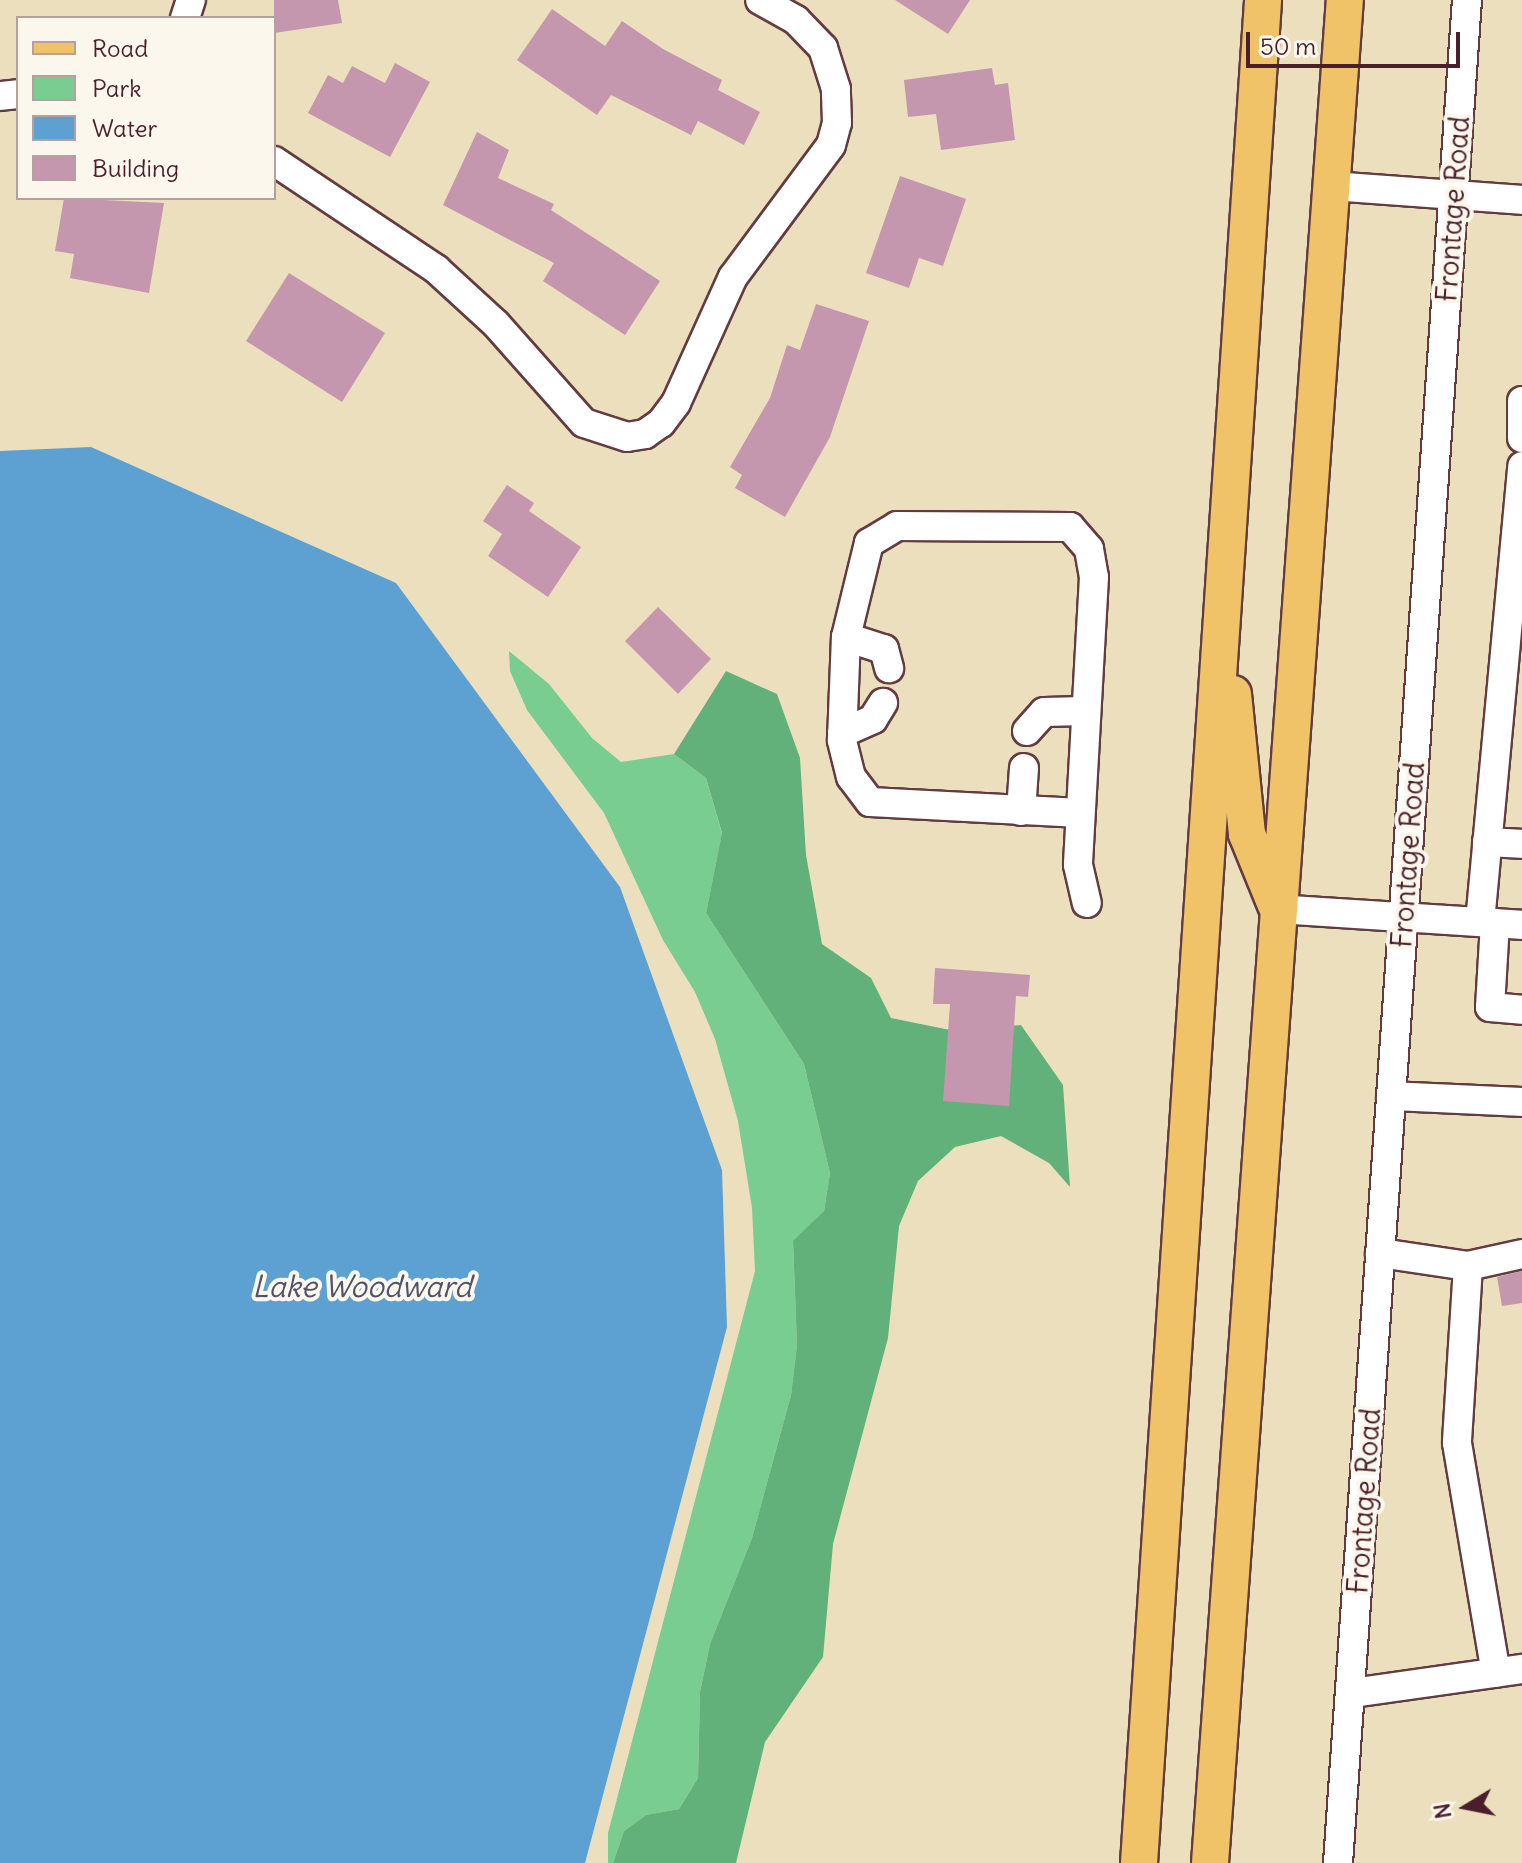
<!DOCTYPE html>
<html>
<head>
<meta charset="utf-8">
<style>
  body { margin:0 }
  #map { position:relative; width:1522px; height:1863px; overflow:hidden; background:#ecdfbd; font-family:Delius,sans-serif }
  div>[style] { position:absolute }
  .green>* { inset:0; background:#79cd90 }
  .forest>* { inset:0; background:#62b07a }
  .water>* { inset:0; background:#5ca1d1 }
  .building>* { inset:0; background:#c497af }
  .roads { filter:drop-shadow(2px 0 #623c41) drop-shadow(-2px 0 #623c41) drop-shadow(0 2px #623c41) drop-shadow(0 -2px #623c41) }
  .minor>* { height:28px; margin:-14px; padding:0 14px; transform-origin:14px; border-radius:14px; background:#fff }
  .major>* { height:36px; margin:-18px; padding:0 18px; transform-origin:18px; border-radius:18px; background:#f1c369 }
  span { translate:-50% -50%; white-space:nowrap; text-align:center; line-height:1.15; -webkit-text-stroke:8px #fbf7ec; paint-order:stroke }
  .street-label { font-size:28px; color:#4a1f2b }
  .water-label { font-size:30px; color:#51536d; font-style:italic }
  .legend { position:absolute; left:16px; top:16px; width:260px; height:184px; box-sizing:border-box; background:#fbf7ec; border:2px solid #b4a19f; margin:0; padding:10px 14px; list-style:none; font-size:24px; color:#4a1f2b }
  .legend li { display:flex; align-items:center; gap:16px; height:40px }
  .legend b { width:40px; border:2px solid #b4a19f }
  .north { position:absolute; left:1426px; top:1767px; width:80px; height:80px; -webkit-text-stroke:6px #fbf7ec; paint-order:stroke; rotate:260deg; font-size:22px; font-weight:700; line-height:32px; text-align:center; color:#4a1f2b }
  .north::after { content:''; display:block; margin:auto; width:28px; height:36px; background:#4a1f2b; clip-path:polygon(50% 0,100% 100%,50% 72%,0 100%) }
  .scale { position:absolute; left:1246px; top:32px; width:214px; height:36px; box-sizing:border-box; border:4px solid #4a1f2b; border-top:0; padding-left:10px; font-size:24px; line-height:28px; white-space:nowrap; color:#4a1f2b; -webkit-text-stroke:6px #fbf7ec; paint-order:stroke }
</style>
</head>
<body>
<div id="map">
  <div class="green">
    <i style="clip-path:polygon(509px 651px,549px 684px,592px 738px,621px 762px,674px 754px,706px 778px,722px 834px,706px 913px,804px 1064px,830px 1173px,824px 1211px,793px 1242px,797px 1345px,791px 1395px,752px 1538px,710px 1644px,700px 1692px,698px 1778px,679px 1809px,646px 1815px,624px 1831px,613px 1863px,608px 1863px,608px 1833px,755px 1271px,752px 1208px,738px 1121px,715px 1039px,695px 992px,663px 940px,604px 813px,527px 710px,510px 671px)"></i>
  </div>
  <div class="forest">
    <i style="clip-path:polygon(726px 671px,777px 694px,800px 758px,806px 855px,822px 944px,871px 978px,891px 1018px,955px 1031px,1021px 1025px,1063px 1085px,1070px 1187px,1049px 1163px,1001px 1136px,955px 1147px,918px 1181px,899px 1226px,888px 1338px,833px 1544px,823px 1657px,765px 1742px,736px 1863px,613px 1863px,624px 1831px,646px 1815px,679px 1809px,698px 1778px,700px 1692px,710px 1644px,752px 1538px,791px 1395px,797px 1345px,793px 1241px,824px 1211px,830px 1173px,804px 1064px,706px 913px,722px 833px,706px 778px,674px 754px)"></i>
  </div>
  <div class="water">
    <i style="clip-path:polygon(91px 447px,396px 583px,620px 887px,722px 1170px,727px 1327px,585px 1863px,0 1863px,0 451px)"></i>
  </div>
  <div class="building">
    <i style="clip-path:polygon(274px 0,338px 0,342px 23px,274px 33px)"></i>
    <i style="clip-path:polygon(895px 0,970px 0,948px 34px)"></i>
    <i style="clip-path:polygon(552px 9px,605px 46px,622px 21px,663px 49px,722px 80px,718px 90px,760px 112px,744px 145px,698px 121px,691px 135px,611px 95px,597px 115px,517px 60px)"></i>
    <i style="clip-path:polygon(395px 63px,430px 82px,390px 157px,308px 113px,328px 75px,343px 83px,352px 66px,385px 83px)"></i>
    <i style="clip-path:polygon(992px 68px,995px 85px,1008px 83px,1015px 140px,941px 150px,936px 114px,908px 117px,904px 80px)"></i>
    <i style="clip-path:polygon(477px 132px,509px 150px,498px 178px,554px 204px,551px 210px,660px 281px,625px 335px,543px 281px,554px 263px,443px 205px)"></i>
    <i style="clip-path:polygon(900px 176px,966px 199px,943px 266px,919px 258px,909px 288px,866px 273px)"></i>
    <i style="clip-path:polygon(64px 198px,164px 203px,149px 293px,70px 278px,74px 254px,55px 251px)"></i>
    <i style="clip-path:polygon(289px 273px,385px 333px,342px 402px,246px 341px)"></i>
    <i style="clip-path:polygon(816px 304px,869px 321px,830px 437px,785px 517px,735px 488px,742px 475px,730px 467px,770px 398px,787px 345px,800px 350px)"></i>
    <i style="clip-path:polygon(507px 485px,534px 503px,529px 511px,581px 547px,548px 597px,488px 556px,502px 534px,483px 521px)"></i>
    <i style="clip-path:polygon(658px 607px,711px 659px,678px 694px,625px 641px)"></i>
    <i style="clip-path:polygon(935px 968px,1030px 975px,1028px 997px,1016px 996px,1009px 1106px,943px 1101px,950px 1004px,933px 1004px)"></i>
    <i style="clip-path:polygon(1522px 1271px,1522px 1303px,1502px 1306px,1497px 1277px)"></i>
  </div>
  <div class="roads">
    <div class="minor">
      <i style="left:185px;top:18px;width:19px;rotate:-72deg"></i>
      <i style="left:0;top:96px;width:18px;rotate:-6deg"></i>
      <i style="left:274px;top:161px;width:195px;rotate:33.7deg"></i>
      <i style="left:436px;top:269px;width:81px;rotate:42.5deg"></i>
      <i style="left:496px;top:324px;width:132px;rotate:48.4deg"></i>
      <i style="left:584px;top:423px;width:45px;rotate:18deg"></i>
      <i style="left:627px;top:437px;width:18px;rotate:-9deg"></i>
      <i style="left:645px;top:434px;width:19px;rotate:-35deg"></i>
      <i style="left:661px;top:423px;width:25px;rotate:-53deg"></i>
      <i style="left:676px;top:403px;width:138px;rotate:-65.7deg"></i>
      <i style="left:733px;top:277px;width:164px;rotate:-53.4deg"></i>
      <i style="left:831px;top:145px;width:23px;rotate:-75deg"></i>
      <i style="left:837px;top:123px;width:34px;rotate:-92deg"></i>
      <i style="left:836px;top:89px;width:43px;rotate:-107.6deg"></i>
      <i style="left:823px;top:48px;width:39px;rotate:-134deg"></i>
      <i style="left:796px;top:20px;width:41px;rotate:-150.9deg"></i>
      <i style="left:1332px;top:186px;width:191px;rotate:4.2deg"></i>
      <i style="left:1522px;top:401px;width:37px;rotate:90deg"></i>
      <i style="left:846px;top:637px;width:40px;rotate:18deg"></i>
      <i style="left:884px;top:649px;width:20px;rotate:75deg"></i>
      <i style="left:1027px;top:731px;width:25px;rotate:-48deg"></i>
      <i style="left:1044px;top:712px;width:41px;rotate:-1.4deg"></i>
      <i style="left:842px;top:733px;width:34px;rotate:-24deg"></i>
      <i style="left:873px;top:719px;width:19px;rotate:-58deg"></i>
      <i style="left:1021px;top:811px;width:43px;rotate:-86deg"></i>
      <i style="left:1080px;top:813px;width:210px;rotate:-177deg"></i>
      <i style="left:870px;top:802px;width:31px;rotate:-127deg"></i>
      <i style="left:851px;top:777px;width:38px;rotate:-104deg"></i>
      <i style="left:842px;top:740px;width:103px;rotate:-87.8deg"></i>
      <i style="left:846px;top:637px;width:97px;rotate:-76.3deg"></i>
      <i style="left:869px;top:543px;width:33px;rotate:-31deg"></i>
      <i style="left:897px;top:526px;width:173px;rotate:0.3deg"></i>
      <i style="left:1070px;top:527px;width:29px;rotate:49deg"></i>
      <i style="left:1089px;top:549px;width:28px;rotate:80deg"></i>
      <i style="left:1094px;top:577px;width:288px;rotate:93.2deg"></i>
      <i style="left:1078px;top:865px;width:39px;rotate:77deg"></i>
      <i style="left:1487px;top:842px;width:35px;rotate:3deg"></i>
      <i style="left:1277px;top:909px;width:246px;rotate:3.7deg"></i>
      <i style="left:1480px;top:922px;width:458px;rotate:-84.7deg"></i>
      <i style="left:1495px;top:923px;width:84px;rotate:93.4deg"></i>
      <i style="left:1490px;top:1007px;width:32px;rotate:5deg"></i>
      <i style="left:1391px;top:1096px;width:131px;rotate:2.6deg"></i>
      <i style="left:1380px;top:1253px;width:89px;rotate:8.4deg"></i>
      <i style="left:1468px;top:1266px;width:177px;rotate:93.6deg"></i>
      <i style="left:1457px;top:1443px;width:233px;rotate:80.4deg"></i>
      <i style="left:1468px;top:1266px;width:55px;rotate:-12.5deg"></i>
      <i style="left:1353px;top:1693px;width:171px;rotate:-8.1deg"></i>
      <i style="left:1338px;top:1863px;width:1867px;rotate:-86.04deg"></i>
    </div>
    <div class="major">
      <i style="left:1233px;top:694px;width:141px;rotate:84.3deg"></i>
      <i style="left:1247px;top:834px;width:77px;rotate:67.8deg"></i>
      <i style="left:1139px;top:1863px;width:1867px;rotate:-86.19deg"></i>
      <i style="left:1210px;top:1863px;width:1868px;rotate:-85.86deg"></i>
    </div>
  </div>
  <div class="street-label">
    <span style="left:1453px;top:209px;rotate:-86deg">Frontage Road</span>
    <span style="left:1408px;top:855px;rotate:-86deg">Frontage Road</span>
    <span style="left:1364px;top:1501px;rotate:-86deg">Frontage Road</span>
  </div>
  <div class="water-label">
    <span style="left:362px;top:1286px">Lake Woodward</span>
  </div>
  <ul class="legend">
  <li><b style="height:10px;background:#f1c369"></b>Road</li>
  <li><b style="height:22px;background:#79cd90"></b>Park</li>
  <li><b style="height:22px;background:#5ca1d1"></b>Water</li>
  <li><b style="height:22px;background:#c497af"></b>Building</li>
  </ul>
  <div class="north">N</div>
  <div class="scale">50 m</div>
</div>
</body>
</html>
